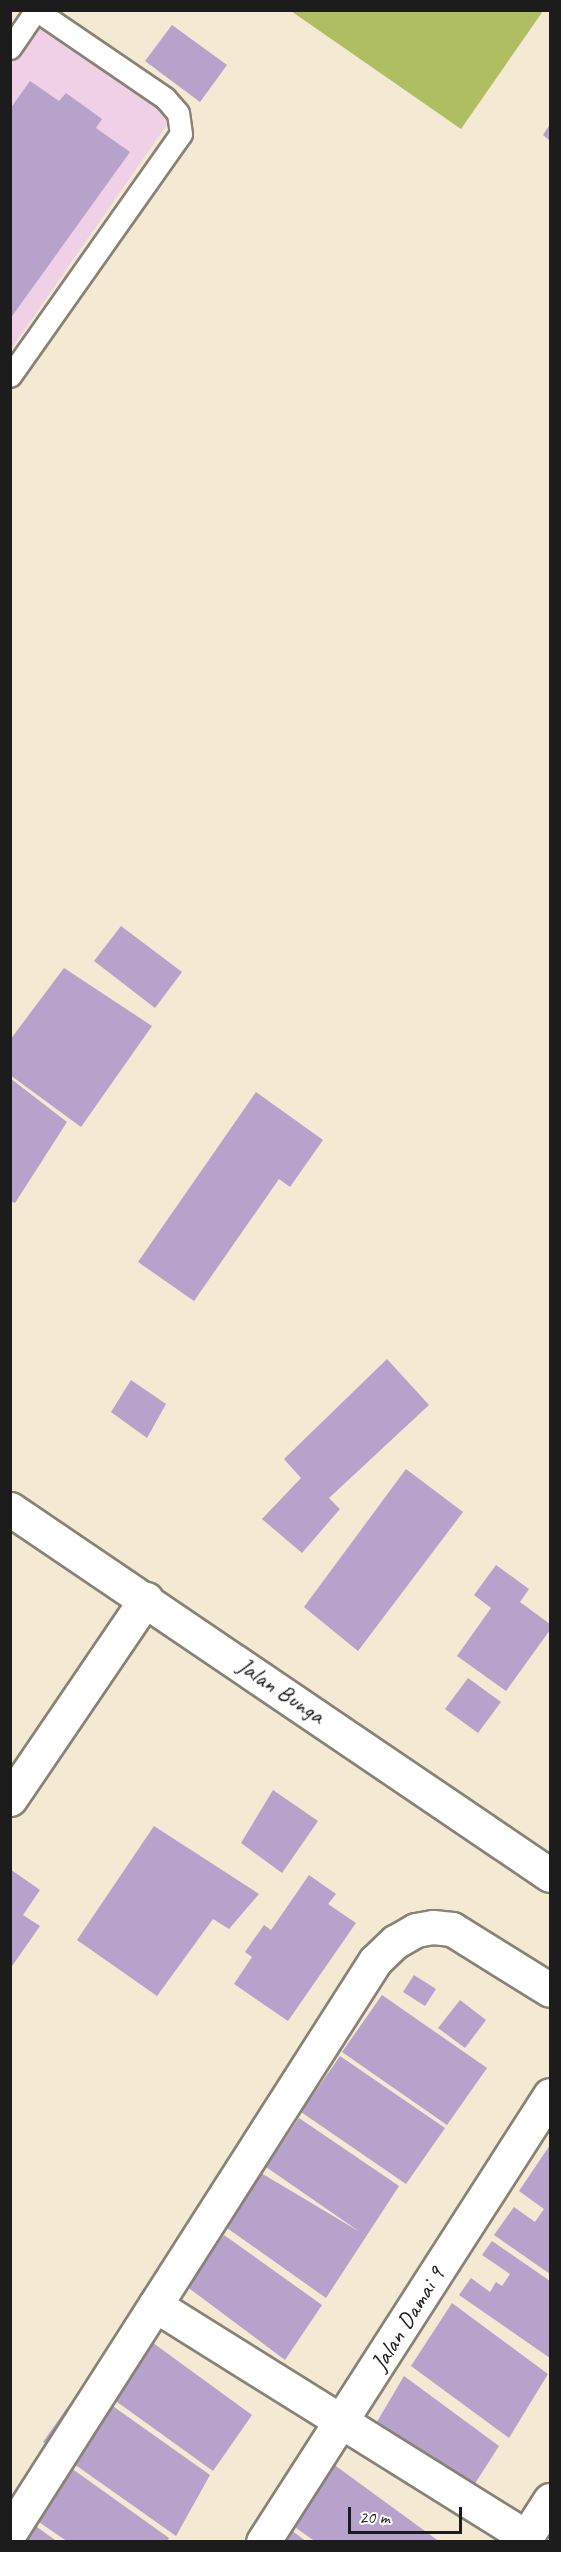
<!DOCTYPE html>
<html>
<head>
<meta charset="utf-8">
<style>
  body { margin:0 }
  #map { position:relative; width:561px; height:2552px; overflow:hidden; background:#f4e9d2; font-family:Caveat,sans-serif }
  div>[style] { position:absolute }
  .built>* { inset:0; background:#efd0e6 }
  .green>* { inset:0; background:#aebe61 }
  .building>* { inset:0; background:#b6a2cb }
  .roads { filter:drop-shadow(2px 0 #888277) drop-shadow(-2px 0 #888277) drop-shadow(0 2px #888277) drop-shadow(0 -2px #888277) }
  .service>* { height:21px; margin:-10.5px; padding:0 10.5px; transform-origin:10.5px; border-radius:10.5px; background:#fff }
  .minor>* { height:33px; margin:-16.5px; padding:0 16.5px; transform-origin:16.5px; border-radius:16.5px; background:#fff }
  span { translate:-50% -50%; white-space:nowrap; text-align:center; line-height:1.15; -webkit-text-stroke:4.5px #fff; paint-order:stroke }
  .street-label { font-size:24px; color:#1c1c1c }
  .frame { position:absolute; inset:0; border:12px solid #1c1c1c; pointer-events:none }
  .scale { position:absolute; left:348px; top:2507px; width:114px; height:27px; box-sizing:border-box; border:3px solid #1c1c1c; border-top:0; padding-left:8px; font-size:18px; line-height:21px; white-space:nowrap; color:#1c1c1c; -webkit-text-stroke:4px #fff; paint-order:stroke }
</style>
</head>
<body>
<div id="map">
  <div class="built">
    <i style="clip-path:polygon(39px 24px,171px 119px,11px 349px,11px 65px)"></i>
  </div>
  <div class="green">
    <i style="clip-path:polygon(291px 11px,543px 11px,461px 129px)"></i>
  </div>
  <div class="building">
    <i style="clip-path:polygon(172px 25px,227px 65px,200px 102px,145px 61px)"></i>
    <i style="clip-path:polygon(30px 81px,59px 101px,66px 93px,102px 119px,96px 128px,130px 152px,10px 319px,10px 109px)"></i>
    <i style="clip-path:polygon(550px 124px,550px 141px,543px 135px)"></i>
    <i style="clip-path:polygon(121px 926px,182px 972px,155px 1008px,94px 961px)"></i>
    <i style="clip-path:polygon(64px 968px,152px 1026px,81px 1127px,10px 1075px,10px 1040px)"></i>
    <i style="clip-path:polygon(10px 1078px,67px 1122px,15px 1203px,10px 1201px)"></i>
    <i style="clip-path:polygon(256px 1092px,323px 1140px,290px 1187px,279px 1179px,194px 1301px,138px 1262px)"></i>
    <i style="clip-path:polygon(387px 1359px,429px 1405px,329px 1498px,340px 1509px,302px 1553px,262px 1519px,301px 1478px,284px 1459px)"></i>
    <i style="clip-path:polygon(131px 1380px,166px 1404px,147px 1438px,111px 1412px)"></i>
    <i style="clip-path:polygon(406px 1469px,463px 1512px,358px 1651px,304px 1607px)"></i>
    <i style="clip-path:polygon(496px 1565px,529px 1589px,520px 1602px,550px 1624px,550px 1630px,506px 1691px,457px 1656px,491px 1608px,474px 1595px)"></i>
    <i style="clip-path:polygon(468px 1678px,501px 1702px,478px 1733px,445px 1709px)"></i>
    <i style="clip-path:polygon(273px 1790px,318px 1821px,282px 1873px,241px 1843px)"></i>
    <i style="clip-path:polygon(154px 1826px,259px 1894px,229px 1929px,213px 1919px,157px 1996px,77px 1940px)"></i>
    <i style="clip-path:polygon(10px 1869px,40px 1890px,23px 1915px,40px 1926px,10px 1969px)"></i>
    <i style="clip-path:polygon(309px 1875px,336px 1894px,328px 1904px,356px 1923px,288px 2021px,234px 1984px,252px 1957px,245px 1952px,264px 1925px,271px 1930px)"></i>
    <i style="clip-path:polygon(414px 1975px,436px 1989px,425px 2006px,403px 1992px)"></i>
    <i style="clip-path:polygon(382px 1995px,487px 2068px,447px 2125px,342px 2052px)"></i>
    <i style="clip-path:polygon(460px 2000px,486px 2020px,465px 2048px,438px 2028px)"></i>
    <i style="clip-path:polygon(340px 2056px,445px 2128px,406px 2184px,301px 2112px)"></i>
    <i style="clip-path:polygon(299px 2118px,399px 2186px,326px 2298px,227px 2228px,261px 2173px,360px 2232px,266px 2167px)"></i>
    <i style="clip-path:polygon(550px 2145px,550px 2274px,494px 2235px,514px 2207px,535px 2222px,544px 2209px,519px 2191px)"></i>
    <i style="clip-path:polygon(224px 2235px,322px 2305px,285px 2360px,186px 2286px)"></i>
    <i style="clip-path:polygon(492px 2241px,550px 2281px,550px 2358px,459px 2295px,471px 2278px,490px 2292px,496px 2282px,502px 2286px,510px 2274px,482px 2255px)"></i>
    <i style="clip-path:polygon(452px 2303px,548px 2374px,509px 2438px,411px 2366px)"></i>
    <i style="clip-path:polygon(127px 2324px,252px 2415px,213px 2471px,88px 2381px)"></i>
    <i style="clip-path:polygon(404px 2376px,499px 2446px,460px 2507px,361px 2449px)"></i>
    <i style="clip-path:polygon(83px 2385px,210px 2475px,176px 2536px,43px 2442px)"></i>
    <i style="clip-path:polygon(43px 2448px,169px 2538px,167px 2542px,68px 2542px,10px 2502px)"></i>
    <i style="clip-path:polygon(329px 2461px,440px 2542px,316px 2542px,289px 2523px)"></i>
    <i style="clip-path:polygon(10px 2508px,58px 2542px,10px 2542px)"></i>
    <i style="clip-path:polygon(287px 2527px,307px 2542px,277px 2542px)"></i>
  </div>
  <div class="roads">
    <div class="service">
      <i style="left:10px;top:48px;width:46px;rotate:-55.6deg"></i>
      <i style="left:10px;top:376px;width:296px;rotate:-54.8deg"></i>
      <i style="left:181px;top:134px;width:21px;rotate:-98deg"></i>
      <i style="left:178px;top:113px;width:20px;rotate:-131deg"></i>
      <i style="left:165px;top:98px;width:156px;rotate:-145.7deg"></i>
    </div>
    <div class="minor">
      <i style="left:10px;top:1509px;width:652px;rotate:34.13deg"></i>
      <i style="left:10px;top:1799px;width:242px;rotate:-55.8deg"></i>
      <i style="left:155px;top:2305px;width:438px;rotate:32deg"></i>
      <i style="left:10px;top:2532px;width:678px;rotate:-57.41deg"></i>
      <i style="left:375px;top:1961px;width:28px;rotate:-44deg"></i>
      <i style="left:395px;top:1942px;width:24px;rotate:-30deg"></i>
      <i style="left:416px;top:1930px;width:17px;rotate:-10deg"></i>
      <i style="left:433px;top:1927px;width:19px;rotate:6deg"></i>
      <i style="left:452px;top:1929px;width:115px;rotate:31.9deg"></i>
      <i style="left:263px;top:2542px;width:531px;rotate:-57.3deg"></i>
      <i style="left:523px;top:2542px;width:50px;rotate:-57.3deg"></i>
    </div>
  </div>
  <div class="street-label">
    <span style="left:281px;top:1691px;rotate:34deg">Jalan Bunga</span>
    <span style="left:408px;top:2319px;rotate:-58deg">Jalan Damai 9</span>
  </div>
  <div class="frame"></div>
  <div class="scale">20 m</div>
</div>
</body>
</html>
